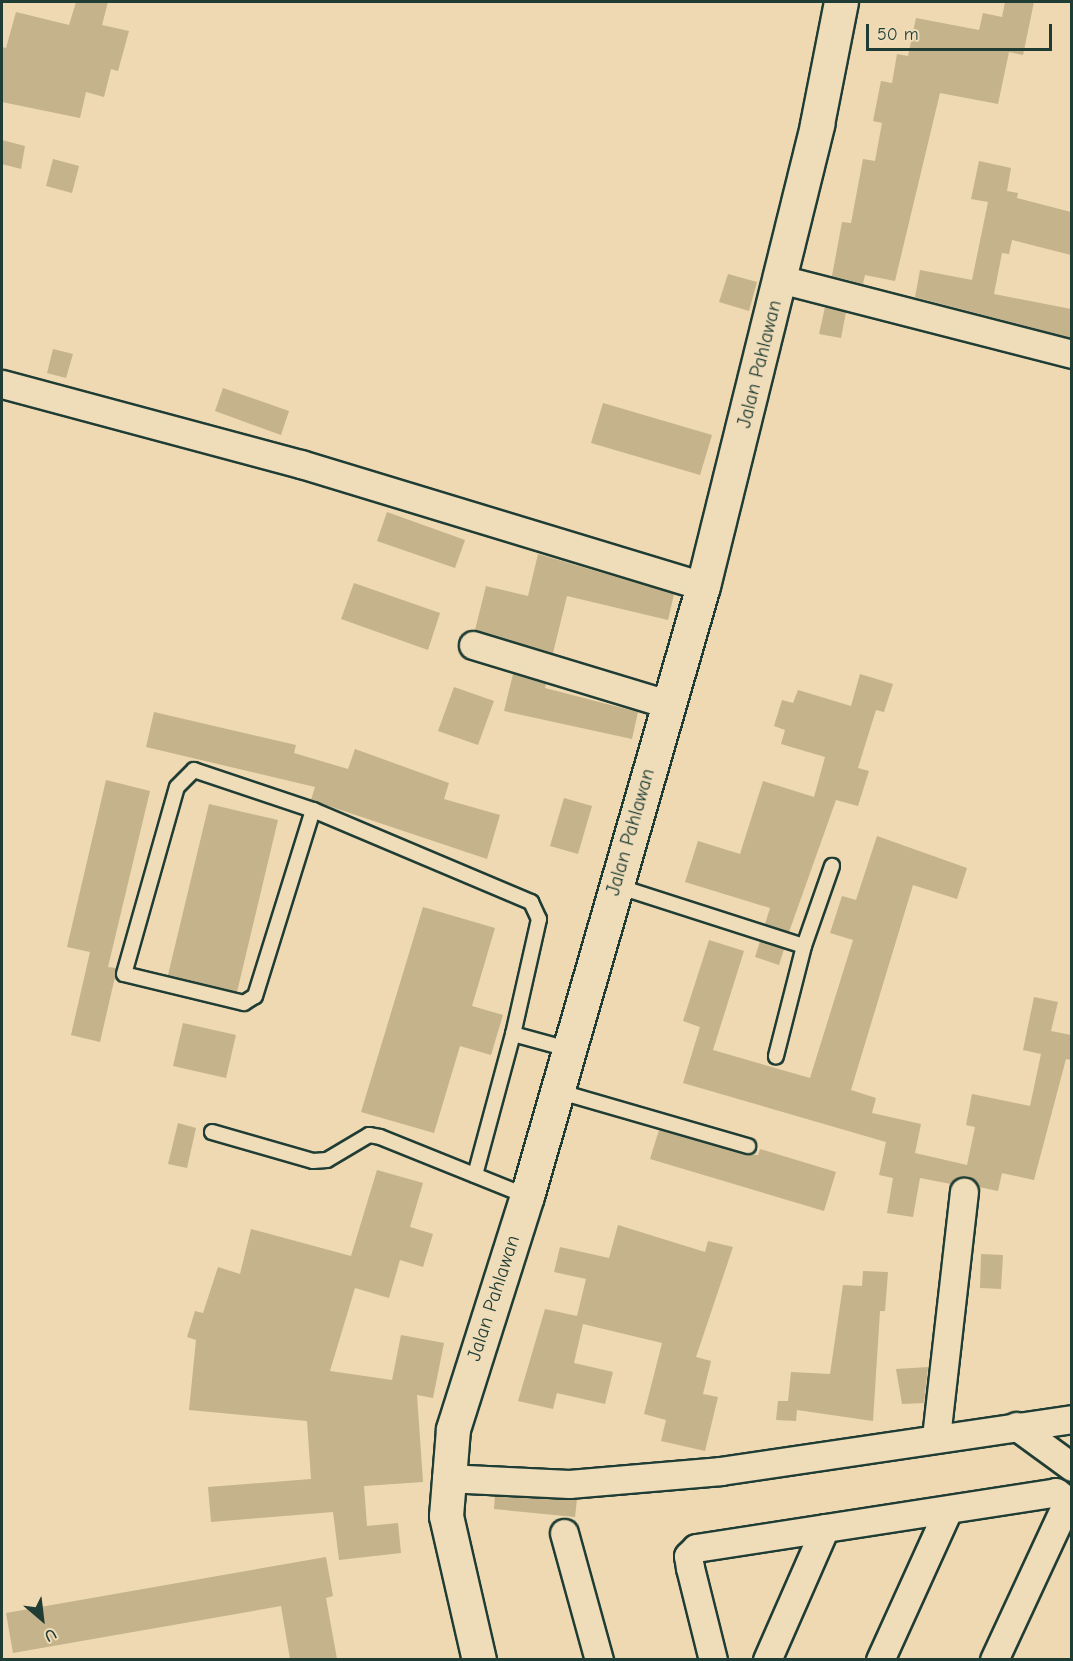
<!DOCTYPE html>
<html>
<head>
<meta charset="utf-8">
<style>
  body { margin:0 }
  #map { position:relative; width:1073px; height:1661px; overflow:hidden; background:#eed9b2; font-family:"Comic Neue",sans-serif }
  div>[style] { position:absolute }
  .building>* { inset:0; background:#c4b38b }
  .roads { filter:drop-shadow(2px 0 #1f3d34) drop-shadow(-2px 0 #1f3d34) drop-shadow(0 2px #1f3d34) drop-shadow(0 -2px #1f3d34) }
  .service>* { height:14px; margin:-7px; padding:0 7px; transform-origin:7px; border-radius:7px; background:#efdcb9 }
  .minor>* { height:27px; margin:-13.5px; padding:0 13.5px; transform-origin:13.5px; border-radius:13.5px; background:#efdcb9 }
  .tertiary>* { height:33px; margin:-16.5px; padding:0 16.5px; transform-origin:16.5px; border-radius:16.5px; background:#efdcb9 }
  span { translate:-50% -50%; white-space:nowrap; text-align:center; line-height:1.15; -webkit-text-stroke:4.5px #efdcb9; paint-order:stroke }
  .street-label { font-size:20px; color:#1f3d34 }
  .frame { position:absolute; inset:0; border:3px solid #1f3d34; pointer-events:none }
  .north { position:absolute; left:12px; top:1589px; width:60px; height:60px; -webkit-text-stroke:4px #efdcb9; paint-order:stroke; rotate:152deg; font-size:16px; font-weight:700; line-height:24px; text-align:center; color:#1f3d34 }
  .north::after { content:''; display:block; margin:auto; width:21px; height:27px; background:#1f3d34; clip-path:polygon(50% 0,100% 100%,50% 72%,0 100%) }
  .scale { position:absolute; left:866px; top:24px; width:186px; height:27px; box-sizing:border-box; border:3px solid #1f3d34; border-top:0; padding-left:8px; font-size:18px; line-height:21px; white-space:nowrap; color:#1f3d34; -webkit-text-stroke:4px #efdcb9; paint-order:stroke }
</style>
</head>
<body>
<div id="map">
  <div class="building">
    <i style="clip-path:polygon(76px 2px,108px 2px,102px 25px,129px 31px,118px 71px,111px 69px,104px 97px,86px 92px,80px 118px,2px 102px,2px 47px,6px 48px,16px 12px,69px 25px)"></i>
    <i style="clip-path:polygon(1005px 2px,1034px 2px,1023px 55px,1009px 52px,998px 104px,940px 93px,895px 281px,865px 275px,863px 284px,832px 276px,842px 222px,851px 223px,863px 159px,875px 161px,882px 123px,873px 121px,881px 81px,892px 83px,897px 54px,908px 56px,916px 18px,979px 30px,983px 13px,1002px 17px)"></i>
    <i style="clip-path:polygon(2px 140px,25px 146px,21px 169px,2px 164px)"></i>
    <i style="clip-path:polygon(53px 159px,79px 166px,72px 193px,46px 186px)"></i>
    <i style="clip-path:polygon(979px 161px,1011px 168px,1007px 191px,1018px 193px,1017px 198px,1071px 212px,1071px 255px,1012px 240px,1009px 254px,1002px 253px,994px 294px,1071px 309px,1071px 338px,915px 297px,920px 270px,972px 280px,988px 202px,971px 199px)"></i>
    <i style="clip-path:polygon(728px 274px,757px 282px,749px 311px,719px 302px)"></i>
    <i style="clip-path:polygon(825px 307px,846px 312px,841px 338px,819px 334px)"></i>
    <i style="clip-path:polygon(53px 349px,73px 354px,66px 378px,47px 373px)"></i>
    <i style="clip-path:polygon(223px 388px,289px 411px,281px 435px,215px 411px)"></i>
    <i style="clip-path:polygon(603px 403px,712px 435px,700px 475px,591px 443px)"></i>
    <i style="clip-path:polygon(387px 512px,465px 540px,455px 568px,377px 541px)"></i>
    <i style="clip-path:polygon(538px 554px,674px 594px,668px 620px,567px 596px,553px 653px,475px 630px,486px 586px,528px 596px)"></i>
    <i style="clip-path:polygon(354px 583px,440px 613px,428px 650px,341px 619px)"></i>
    <i style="clip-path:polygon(513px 674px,546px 684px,545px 688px,638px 712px,632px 739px,504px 711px)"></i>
    <i style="clip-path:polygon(860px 674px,893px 684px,884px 712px,876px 710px,858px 768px,869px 771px,858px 806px,836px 800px,789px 932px,765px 924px,770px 908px,685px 882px,698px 841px,740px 854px,763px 781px,814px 797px,825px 757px,781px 744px,785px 730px,774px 726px,782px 700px,793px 703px,798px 690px,851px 706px)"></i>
    <i style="clip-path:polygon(454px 687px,494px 701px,478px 745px,438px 731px)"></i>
    <i style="clip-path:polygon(154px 712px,296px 745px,294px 753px,348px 769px,355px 749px,449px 783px,444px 799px,500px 815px,487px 859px,311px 800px,315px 787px,146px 747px)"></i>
    <i style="clip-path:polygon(106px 780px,150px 791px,108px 967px,116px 968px,115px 977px,100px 1042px,71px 1035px,90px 952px,67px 947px)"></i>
    <i style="clip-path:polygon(564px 798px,592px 806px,578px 854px,550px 846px)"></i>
    <i style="clip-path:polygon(209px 804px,278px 820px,237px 992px,168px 975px)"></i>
    <i style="clip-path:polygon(877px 836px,967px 868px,957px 899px,913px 885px,851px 1090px,876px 1098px,872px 1113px,921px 1124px,915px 1153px,967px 1165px,975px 1127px,966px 1125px,972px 1094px,1030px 1106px,1041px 1054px,1023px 1050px,1034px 997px,1058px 1002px,1051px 1031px,1071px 1035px,1071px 1060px,1066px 1059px,1034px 1180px,997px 1172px,1002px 1173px,998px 1191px,979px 1187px,966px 1176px,951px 1184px,920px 1178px,913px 1217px,887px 1213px,893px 1178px,879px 1175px,886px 1142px,683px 1083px,700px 1027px,683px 1021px,709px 940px,744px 951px,713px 1050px,810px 1078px,853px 940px,830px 933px,842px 896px,856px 900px)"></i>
    <i style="clip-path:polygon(423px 907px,495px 928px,472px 1006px,503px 1015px,491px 1055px,460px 1046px,434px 1133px,361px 1112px)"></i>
    <i style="clip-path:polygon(760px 941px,784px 949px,779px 965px,755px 957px)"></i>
    <i style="clip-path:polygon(183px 1023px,236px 1035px,226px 1078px,173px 1066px)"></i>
    <i style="clip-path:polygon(178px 1123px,196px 1128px,187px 1168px,168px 1164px)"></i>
    <i style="clip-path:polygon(659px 1130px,746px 1155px,758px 1155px,760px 1149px,836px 1172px,824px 1211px,650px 1159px)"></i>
    <i style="clip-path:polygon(377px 1170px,423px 1183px,410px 1227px,433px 1234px,423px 1267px,400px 1260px,389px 1298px,355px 1288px,330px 1371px,392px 1380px,401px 1335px,444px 1343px,433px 1398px,417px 1395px,423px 1482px,364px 1486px,367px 1526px,398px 1523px,401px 1553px,339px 1560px,333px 1512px,211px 1522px,208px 1487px,311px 1479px,307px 1421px,189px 1410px,196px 1340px,187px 1337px,195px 1311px,203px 1313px,218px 1267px,240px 1274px,251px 1229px,351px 1256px)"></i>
    <i style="clip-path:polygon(618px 1225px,705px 1252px,708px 1241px,733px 1247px,696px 1357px,711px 1361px,703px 1394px,718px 1397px,705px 1451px,661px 1441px,666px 1420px,644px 1414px,662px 1343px,583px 1324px,574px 1363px,613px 1372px,605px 1404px,557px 1393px,553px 1409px,518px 1401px,545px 1309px,577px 1316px,586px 1279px,554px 1272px,560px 1247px,609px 1258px)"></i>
    <i style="clip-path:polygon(981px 1254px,1003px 1255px,1001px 1289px,980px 1288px)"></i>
    <i style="clip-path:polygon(863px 1271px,888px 1272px,885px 1311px,880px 1311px,873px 1421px,797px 1410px,796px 1421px,776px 1420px,778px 1401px,788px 1401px,791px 1372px,830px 1374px,843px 1285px,862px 1286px)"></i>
    <i style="clip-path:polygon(928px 1367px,924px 1403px,902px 1404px,896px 1369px)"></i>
    <i style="clip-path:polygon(495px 1496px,577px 1499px,575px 1517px,494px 1509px)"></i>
    <i style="clip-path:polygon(326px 1557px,333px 1596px,326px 1598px,337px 1659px,290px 1659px,281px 1606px,13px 1653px,6px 1613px)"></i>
  </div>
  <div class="roads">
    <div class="service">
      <i style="left:194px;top:770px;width:126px;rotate:18.6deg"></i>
      <i style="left:313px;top:810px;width:195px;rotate:107.3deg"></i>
      <i style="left:255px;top:996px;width:13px;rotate:148deg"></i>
      <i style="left:244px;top:1003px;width:123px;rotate:-166.4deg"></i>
      <i style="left:124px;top:974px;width:194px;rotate:-74.2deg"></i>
      <i style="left:177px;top:787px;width:24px;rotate:-45deg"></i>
      <i style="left:313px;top:810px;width:237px;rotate:22.9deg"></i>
      <i style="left:531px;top:902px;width:19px;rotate:65deg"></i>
      <i style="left:539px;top:919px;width:118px;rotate:102.7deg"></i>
      <i style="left:513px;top:1034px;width:57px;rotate:15.3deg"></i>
      <i style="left:617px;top:886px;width:196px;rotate:17.8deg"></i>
      <i style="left:804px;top:946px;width:114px;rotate:104.3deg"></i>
      <i style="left:804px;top:946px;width:85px;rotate:-70.7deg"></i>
      <i style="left:557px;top:1091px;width:199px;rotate:16.1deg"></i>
      <i style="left:212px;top:1132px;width:105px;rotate:16deg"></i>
      <i style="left:313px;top:1161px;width:14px;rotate:-4deg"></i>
      <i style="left:327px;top:1160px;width:49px;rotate:-30.8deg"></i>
      <i style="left:369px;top:1135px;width:11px;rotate:10deg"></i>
      <i style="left:380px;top:1137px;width:158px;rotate:21.9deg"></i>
      <i style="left:475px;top:1175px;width:146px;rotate:-74.9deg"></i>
    </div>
    <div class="minor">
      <i style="left:780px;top:279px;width:301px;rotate:14.4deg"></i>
      <i style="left:2px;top:384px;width:310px;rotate:15deg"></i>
      <i style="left:301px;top:464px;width:420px;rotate:16.9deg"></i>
      <i style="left:473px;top:645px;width:203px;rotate:16.9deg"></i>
      <i style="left:1016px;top:1426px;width:69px;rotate:36.2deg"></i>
      <i style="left:936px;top:1437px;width:247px;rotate:-83.5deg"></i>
      <i style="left:446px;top:1478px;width:123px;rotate:2.8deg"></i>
      <i style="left:569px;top:1484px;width:153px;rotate:-4.9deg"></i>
      <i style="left:721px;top:1471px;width:355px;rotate:-8.4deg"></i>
      <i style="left:564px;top:1533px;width:132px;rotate:74.6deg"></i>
      <i style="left:713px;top:1660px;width:95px;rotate:-104deg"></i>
      <i style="left:690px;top:1568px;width:12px;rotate:-99deg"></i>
      <i style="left:688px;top:1556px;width:11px;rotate:-45deg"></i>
      <i style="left:696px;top:1548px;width:364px;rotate:-8.8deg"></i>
      <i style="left:1056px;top:1492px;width:11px;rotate:38deg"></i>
      <i style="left:1065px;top:1499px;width:10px;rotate:96deg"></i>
      <i style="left:1064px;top:1509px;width:166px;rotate:114.9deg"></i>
      <i style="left:767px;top:1660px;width:144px;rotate:-66.3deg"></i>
      <i style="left:880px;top:1660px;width:165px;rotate:-65.6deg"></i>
    </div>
    <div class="tertiary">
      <i style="left:479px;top:1660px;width:148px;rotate:-102.9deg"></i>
      <i style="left:446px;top:1516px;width:87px;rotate:-85.4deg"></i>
      <i style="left:453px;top:1429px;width:244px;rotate:-72.4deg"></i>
      <i style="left:527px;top:1196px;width:635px;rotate:-73.91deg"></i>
      <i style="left:703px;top:586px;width:476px;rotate:-76.1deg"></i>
      <i style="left:817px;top:124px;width:124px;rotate:-78.9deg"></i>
    </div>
  </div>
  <div class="street-label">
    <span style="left:759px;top:364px;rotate:-76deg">Jalan Pahlawan</span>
    <span style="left:630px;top:832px;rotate:-74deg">Jalan Pahlawan</span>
    <span style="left:493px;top:1298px;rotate:-72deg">Jalan Pahlawan</span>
  </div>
  <div class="frame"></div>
  <div class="north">U</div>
  <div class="scale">50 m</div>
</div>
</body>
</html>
